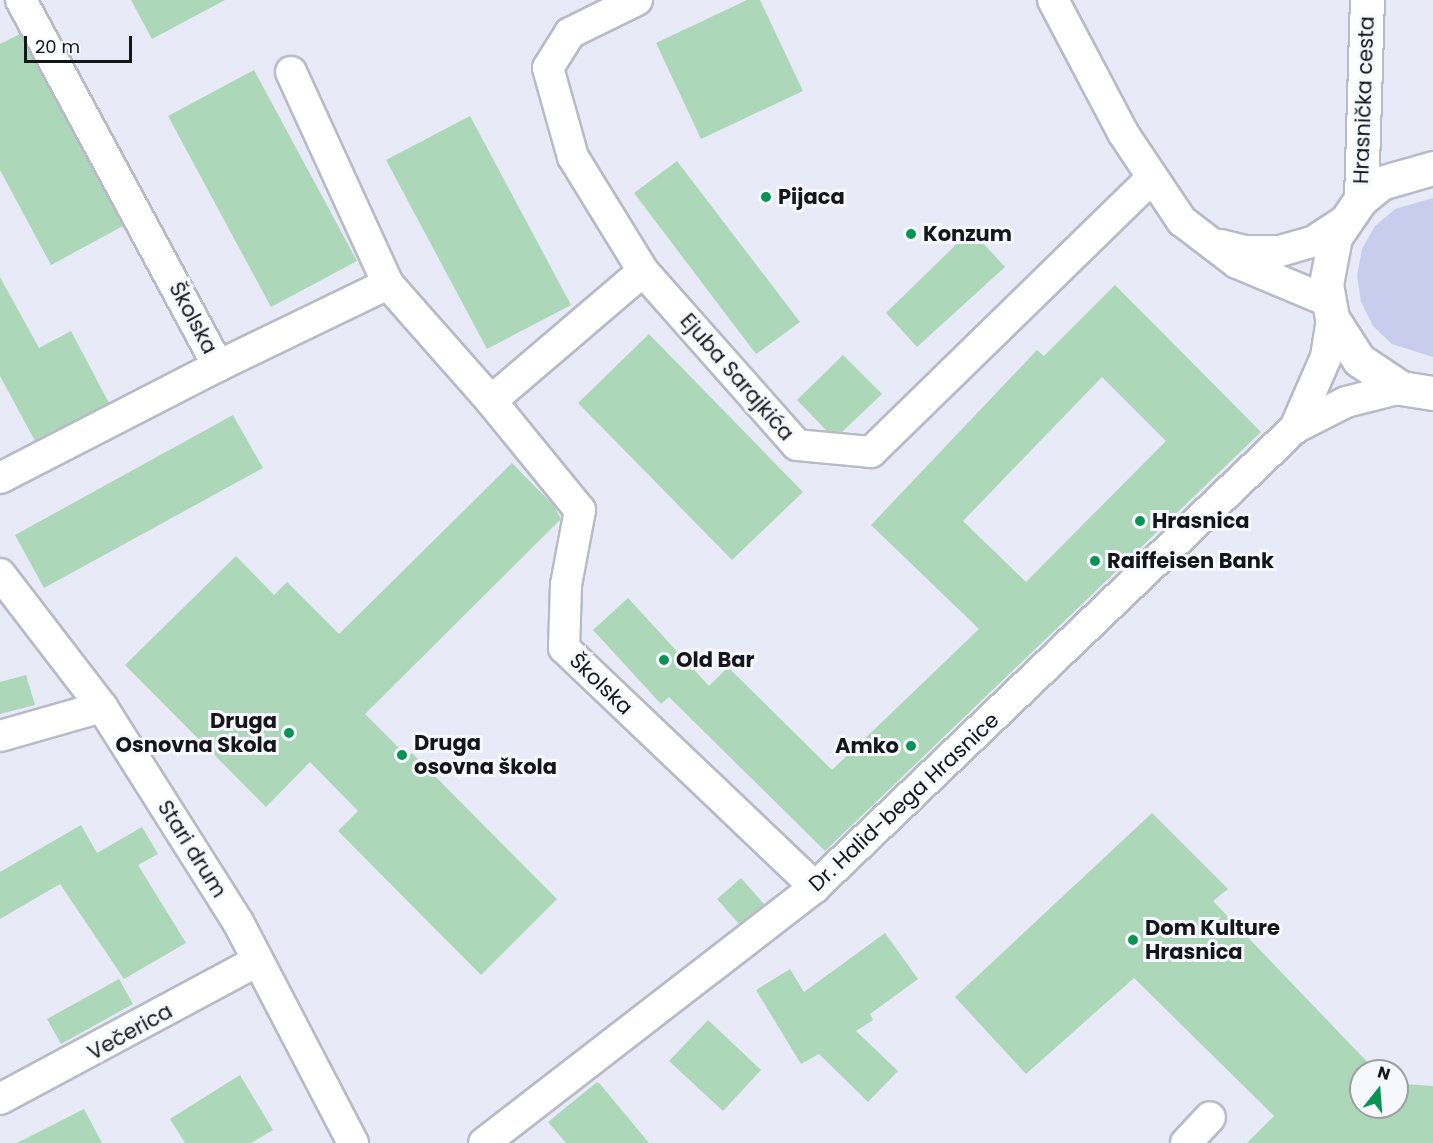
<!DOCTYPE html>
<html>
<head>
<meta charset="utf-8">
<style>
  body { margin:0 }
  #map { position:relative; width:1433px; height:1143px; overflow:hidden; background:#e8eaf7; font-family:Poppins,sans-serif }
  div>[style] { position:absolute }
  .green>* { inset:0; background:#c8cdee }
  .building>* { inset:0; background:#acd8b9 }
  .roads { filter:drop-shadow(2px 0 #b8bac6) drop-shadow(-2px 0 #b8bac6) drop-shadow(0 2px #b8bac6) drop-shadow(0 -2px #b8bac6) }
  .minor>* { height:30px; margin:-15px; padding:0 15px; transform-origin:15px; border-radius:15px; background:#fff }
  .secondary>* { height:33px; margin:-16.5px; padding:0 16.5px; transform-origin:16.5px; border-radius:16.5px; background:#fff }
  .dots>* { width:16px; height:16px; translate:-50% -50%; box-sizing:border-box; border:3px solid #f7f8fd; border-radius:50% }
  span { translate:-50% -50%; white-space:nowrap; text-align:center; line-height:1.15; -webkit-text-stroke:6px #f7f8fd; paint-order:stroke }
  .street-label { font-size:21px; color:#15161a }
  .poi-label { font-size:21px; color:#15161a; font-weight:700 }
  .left { translate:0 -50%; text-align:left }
  .right { translate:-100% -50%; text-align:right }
  .north { position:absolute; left:1349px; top:1059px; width:60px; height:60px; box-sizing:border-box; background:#f7f8fd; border:2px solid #9d9ea2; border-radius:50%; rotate:17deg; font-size:16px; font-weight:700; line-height:24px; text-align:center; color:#15161a }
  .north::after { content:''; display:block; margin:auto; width:21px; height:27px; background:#099453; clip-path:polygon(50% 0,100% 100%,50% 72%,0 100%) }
  .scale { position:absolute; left:24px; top:36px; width:108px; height:27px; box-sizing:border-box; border:3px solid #15161a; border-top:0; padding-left:8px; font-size:18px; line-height:21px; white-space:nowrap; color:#15161a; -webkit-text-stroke:4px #f7f8fd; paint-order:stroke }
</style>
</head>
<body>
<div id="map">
  <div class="green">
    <i style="clip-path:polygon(1433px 198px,1433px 357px,1392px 344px,1373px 326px,1361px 302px,1357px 276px,1362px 249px,1375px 226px,1395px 209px)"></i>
  </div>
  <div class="building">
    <i style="clip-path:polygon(131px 0,225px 0,152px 39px)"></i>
    <i style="clip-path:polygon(747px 0,760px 0,803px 91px,701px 139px,656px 43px)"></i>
    <i style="clip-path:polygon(20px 34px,123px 226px,51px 265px,0 170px,0 44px)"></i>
    <i style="clip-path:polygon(254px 70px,357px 261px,271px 307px,168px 116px)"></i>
    <i style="clip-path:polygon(470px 116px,571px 305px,487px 349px,386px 160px)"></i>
    <i style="clip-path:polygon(677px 161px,800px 322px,756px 354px,634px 193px)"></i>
    <i style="clip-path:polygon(971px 230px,1005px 267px,917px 347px,886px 313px)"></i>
    <i style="clip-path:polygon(0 277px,39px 348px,71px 331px,109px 403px,35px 441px,0 376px)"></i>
    <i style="clip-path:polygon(evenodd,1115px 285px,1261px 432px,825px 851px,669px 697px,661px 704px,593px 630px,628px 598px,709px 686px,728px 667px,832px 770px,979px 629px,871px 525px,1037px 350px,1044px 356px,1115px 285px,1102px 377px,1166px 441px,1026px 582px,963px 521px,1102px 377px)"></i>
    <i style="clip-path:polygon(649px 334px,803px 492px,732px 560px,578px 403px)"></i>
    <i style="clip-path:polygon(843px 355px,882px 394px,842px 432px,827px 431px,797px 400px)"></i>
    <i style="clip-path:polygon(233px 415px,263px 468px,44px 588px,15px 535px)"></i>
    <i style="clip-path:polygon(512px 463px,554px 506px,561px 519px,365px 714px,408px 757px,412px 753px,557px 899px,481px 975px,338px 831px,358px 811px,310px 762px,266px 807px,125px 665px,236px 556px,274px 595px,287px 582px,339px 634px)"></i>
    <i style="clip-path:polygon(26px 675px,35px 705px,0 714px,0 682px)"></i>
    <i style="clip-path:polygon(1152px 813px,1228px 889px,1213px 901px,1376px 1071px,1361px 1071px,1361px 1107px,1397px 1107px,1397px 1086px,1404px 1084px,1433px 1086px,1433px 1143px,1247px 1143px,1274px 1116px,1134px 978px,1026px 1074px,955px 997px)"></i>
    <i style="clip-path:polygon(81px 825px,97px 853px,142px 827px,158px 854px,138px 865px,186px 943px,124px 979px,60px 884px,0 919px,0 872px)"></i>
    <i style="clip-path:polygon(741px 878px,764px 904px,739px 924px,717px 899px)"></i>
    <i style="clip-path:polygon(885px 933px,918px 979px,870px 1014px,873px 1020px,856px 1031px,898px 1071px,868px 1102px,819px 1054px,801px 1064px,756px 990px,790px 969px,804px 992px)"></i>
    <i style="clip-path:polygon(119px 979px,133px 1004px,61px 1044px,47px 1019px)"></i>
    <i style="clip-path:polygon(708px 1020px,761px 1070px,723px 1111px,669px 1061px)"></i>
    <i style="clip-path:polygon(240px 1075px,273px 1130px,251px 1143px,185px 1143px,170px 1119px)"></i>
    <i style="clip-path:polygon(597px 1082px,600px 1084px,649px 1143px,566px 1143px,548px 1122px)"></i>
    <i style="clip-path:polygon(84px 1109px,102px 1143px,17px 1143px)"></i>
  </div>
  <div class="roads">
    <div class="minor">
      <i style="left:21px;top:0;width:416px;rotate:61.7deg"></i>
      <i style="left:218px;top:366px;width:189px;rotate:-25.8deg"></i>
      <i style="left:388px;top:284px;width:156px;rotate:48.6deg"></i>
      <i style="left:491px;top:401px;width:200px;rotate:-40.5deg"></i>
      <i style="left:637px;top:0;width:75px;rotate:153.8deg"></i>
      <i style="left:570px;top:33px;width:41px;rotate:122.2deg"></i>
      <i style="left:548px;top:68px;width:92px;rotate:74.3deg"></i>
      <i style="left:573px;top:157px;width:134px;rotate:58.4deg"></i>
      <i style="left:643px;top:271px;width:232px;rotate:48.5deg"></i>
      <i style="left:797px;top:445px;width:74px;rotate:5.4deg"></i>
      <i style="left:871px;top:452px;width:391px;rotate:-44.3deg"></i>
      <i style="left:1053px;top:0;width:150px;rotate:62.2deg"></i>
      <i style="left:1123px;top:133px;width:106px;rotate:56.2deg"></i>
      <i style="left:1182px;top:221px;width:69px;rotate:37.4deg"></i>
      <i style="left:1237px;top:263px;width:99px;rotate:22.7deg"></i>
      <i style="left:291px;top:72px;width:233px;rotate:65.4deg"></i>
      <i style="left:1221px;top:245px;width:25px;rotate:14deg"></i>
      <i style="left:1245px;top:251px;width:35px"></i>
      <i style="left:1280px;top:251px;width:35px;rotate:-16deg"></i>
      <i style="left:1314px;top:241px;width:35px;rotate:-33deg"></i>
      <i style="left:491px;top:401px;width:141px;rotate:50.8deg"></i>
      <i style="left:580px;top:510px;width:76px;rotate:100.6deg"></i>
      <i style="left:566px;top:585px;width:63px;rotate:91.8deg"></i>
      <i style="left:564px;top:648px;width:347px;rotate:43.6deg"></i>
      <i style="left:1295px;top:428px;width:77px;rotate:-66.4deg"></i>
      <i style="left:1326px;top:357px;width:39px;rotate:-81deg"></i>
      <i style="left:0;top:478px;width:245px;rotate:-27.2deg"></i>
      <i style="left:0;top:574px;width:168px;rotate:52.5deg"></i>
      <i style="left:102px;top:707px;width:254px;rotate:57.7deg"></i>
      <i style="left:238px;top:922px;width:249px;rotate:62.5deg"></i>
      <i style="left:0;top:736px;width:106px;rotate:-15.9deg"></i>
      <i style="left:0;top:1099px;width:292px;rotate:-28.2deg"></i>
      <i style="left:484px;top:1143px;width:418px;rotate:-37.7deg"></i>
      <i style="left:815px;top:887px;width:664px;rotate:-43.72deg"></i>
      <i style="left:1295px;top:428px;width:57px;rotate:-27deg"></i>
      <i style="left:1346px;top:402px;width:57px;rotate:-14.3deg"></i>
      <i style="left:1186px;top:1143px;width:35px;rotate:-47deg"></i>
    </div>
    <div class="secondary">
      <i style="left:1433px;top:168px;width:54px;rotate:163.9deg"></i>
      <i style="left:1381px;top:183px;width:26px;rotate:141deg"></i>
      <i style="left:1361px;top:199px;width:46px;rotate:124.4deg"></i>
      <i style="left:1335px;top:237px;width:48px;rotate:100.8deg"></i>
      <i style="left:1326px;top:284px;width:35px;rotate:80deg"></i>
      <i style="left:1332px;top:318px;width:50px;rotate:57.3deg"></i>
      <i style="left:1359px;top:360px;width:50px;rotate:33.7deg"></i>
      <i style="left:1401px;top:388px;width:32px;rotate:9deg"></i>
      <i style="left:1361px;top:199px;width:199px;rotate:-88.3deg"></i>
    </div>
  </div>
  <div class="dots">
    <i style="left:766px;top:197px;background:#099453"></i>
    <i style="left:911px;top:234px;background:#099453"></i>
    <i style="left:1140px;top:521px;background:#099453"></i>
    <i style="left:1095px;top:561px;background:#099453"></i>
    <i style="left:664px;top:660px;background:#099453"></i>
    <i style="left:289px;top:733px;background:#099453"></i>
    <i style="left:911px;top:746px;background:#099453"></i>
    <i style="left:402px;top:755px;background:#099453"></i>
    <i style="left:1133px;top:940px;background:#099453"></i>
  </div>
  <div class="street-label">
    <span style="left:1364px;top:100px;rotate:-88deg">Hrasnička cesta</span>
    <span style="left:193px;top:318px;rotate:62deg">Školska</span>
    <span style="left:737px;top:377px;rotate:49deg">Ejuba Sarajkića</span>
    <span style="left:601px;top:684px;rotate:44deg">Školska</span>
    <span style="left:904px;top:802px;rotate:-43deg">Dr. Halid-bega Hrasnice</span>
    <span style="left:192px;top:849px;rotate:58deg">Stari drum</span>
    <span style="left:130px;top:1032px;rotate:-29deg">Večerica</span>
  </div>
  <div class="poi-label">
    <span class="left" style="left:778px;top:197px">Pijaca</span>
    <span class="left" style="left:923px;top:234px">Konzum</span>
    <span class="left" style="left:1152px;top:521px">Hrasnica</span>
    <span class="left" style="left:1107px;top:561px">Raiffeisen Bank</span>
    <span class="left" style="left:676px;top:660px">Old Bar</span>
    <span class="right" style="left:277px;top:733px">Druga<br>Osnovna Skola</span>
    <span class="left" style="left:414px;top:755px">Druga<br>osovna škola</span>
    <span class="right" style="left:899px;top:746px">Amko</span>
    <span class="left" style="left:1145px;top:940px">Dom Kulture<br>Hrasnica</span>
  </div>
  <div class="north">N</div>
  <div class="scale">20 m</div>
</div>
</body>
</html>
